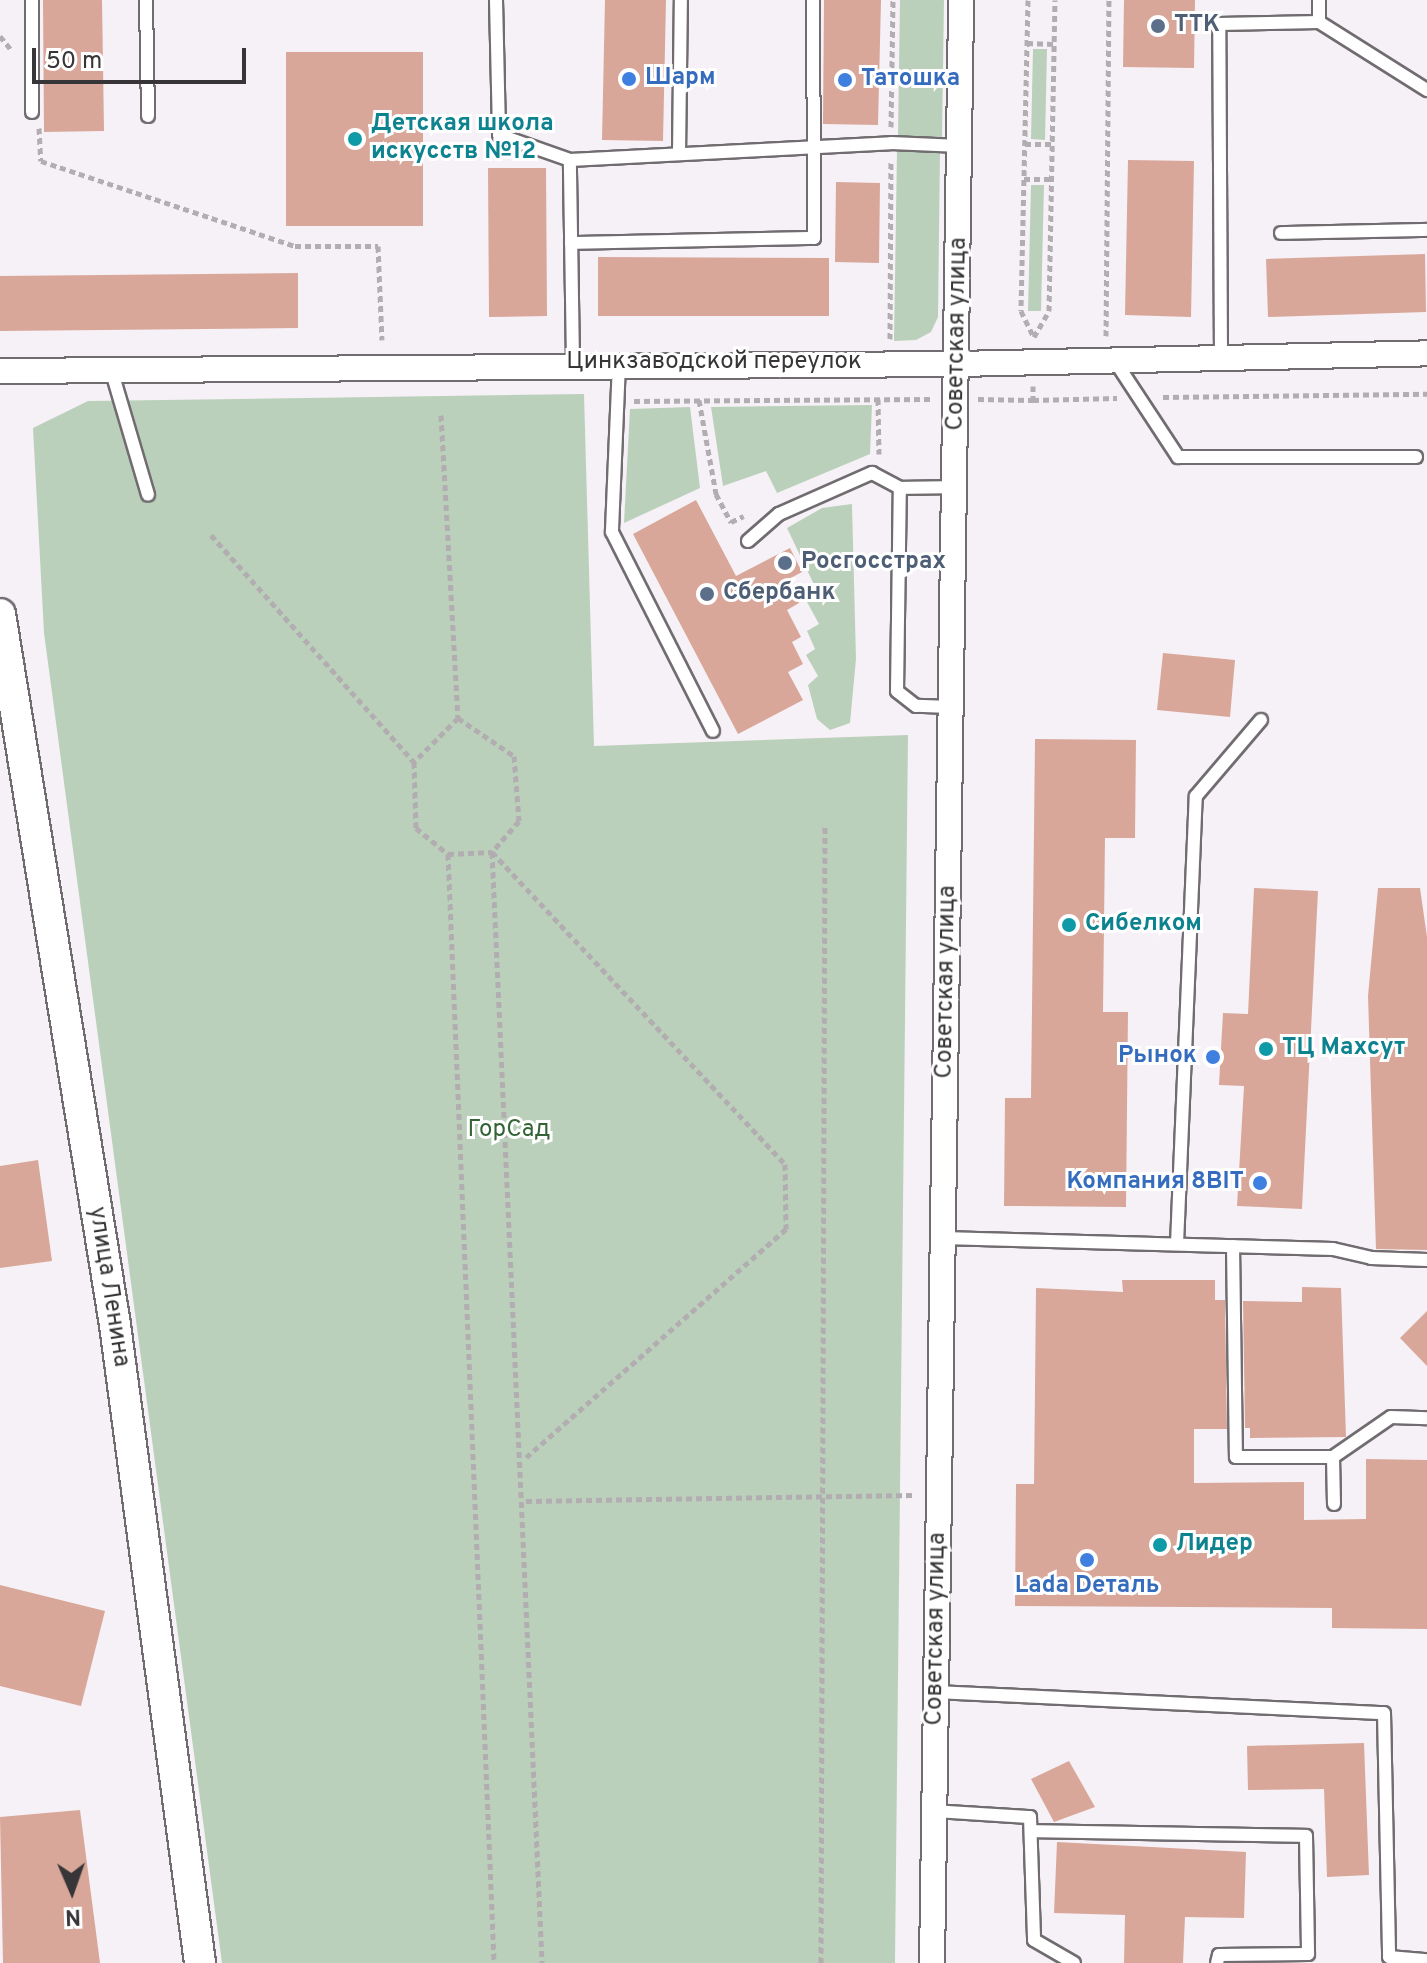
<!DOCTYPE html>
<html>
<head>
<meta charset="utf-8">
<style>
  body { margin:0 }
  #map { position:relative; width:1427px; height:1963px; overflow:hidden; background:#f6f1f6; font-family:Overpass,sans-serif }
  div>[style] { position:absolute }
  .green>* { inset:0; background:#bbd0bb }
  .building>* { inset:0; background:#d8a79a }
  .path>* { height:5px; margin-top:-2.5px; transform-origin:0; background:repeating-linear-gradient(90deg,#b1adb1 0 6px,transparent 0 10px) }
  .roads { filter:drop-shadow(2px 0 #706c70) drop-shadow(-2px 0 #706c70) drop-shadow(0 2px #706c70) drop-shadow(0 -2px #706c70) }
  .service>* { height:12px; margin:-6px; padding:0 6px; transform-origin:6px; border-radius:6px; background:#fff }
  .minor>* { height:24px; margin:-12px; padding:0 12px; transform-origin:12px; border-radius:12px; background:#fff }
  .tertiary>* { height:30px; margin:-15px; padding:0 15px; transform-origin:15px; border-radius:15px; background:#fff }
  .dots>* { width:22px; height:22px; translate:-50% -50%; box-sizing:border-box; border:4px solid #fff; border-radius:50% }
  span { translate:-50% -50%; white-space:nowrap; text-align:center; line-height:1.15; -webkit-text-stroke:6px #fff; paint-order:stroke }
  .service-label { font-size:24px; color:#4e5e75; font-weight:700 }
  .left { translate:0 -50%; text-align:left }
  .shop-label { font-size:24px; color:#366cbe; font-weight:700 }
  .right { translate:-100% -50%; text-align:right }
  .culture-label { font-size:24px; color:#0d838f; font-weight:700 }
  .street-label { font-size:24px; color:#373537 }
  .park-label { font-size:24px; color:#346435 }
  .north { position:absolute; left:32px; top:1851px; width:80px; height:80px; -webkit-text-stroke:6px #fff; paint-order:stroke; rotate:178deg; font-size:22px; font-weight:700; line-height:32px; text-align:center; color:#373537 }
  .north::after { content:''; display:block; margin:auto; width:28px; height:36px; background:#373537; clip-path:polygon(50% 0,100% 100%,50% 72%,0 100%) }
  .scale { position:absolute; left:32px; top:48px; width:214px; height:36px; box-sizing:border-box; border:4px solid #373537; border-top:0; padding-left:10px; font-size:24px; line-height:28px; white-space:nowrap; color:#373537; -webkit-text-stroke:6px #fff; paint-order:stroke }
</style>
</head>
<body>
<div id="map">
  <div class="green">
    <i style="clip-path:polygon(900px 0,944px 0,942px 137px,898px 136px)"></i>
    <i style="clip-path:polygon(1033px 49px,1047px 49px,1045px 140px,1031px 139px)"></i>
    <i style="clip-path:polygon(897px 150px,940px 152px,938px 317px,931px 332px,916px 340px,894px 341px)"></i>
    <i style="clip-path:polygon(1031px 185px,1044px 185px,1041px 311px,1028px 311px)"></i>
    <i style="clip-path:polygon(584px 394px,594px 746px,908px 735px,895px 1963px,222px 1963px,44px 633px,33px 428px,88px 401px)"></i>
    <i style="clip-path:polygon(872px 405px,870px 454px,777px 493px,766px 471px,723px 486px,711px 407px)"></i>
    <i style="clip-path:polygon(690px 407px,700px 488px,624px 523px,630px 409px)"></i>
    <i style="clip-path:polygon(852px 504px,856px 659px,850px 723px,830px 730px,817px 719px,808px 685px,818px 676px,806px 655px,815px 649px,807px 631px,819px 624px,807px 602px,818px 593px,787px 528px,822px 508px)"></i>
  </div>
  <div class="building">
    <i style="clip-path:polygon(43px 0,102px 0,104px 131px,44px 132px)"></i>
    <i style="clip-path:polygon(605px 0,666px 0,663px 141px,602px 140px)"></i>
    <i style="clip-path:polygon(824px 0,881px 0,878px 125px,823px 124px)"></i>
    <i style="clip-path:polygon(1124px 0,1195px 0,1194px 68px,1123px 67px)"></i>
    <i style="clip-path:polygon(286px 52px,423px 52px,423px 226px,286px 226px)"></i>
    <i style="clip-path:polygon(1128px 160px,1194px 161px,1191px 317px,1125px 315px)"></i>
    <i style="clip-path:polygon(488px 168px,546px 168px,547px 316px,489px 317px)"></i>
    <i style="clip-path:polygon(836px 182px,880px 183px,879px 263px,835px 262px)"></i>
    <i style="clip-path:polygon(1425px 254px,1426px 312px,1268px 317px,1266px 259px)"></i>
    <i style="clip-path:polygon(598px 257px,829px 258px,829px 316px,598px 316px)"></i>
    <i style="clip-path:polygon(298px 273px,298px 328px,0 331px,0 276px)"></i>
    <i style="clip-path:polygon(696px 500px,736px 576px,790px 548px,802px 572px,787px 580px,799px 603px,787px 610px,801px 637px,792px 642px,803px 664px,788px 672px,803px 700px,738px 734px,633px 534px)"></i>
    <i style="clip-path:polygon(1163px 653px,1235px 660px,1230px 717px,1157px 710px)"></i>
    <i style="clip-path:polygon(1035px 739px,1136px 740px,1135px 838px,1105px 838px,1103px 1012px,1128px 1012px,1126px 1207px,1004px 1206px,1005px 1098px,1031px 1098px)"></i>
    <i style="clip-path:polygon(1254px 888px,1318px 891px,1302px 1209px,1237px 1206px,1244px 1086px,1219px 1085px,1223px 1013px,1248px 1014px)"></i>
    <i style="clip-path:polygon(1378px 888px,1420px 888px,1427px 937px,1427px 1250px,1376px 1249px,1368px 996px)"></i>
    <i style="clip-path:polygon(38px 1160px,52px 1261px,0 1268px,0 1166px)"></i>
    <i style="clip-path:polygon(1122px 1280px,1215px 1280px,1215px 1300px,1225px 1300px,1227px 1429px,1194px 1429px,1194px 1483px,1304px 1482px,1304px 1520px,1366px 1519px,1366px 1459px,1427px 1460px,1427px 1629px,1332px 1628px,1332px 1608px,1015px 1606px,1016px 1484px,1034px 1484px,1036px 1288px,1123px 1292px)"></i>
    <i style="clip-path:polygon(1302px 1287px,1341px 1288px,1346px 1437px,1250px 1438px,1250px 1428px,1245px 1428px,1243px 1301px,1302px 1302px)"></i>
    <i style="clip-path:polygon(1427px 1311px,1427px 1366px,1400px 1338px)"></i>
    <i style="clip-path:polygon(0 1585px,105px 1611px,81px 1706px,0 1686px)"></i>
    <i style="clip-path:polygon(1364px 1743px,1369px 1875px,1327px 1877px,1324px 1789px,1248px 1790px,1247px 1746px)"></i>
    <i style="clip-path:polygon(1069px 1761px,1095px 1807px,1054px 1822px,1031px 1779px)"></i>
    <i style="clip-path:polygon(80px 1810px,100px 1963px,3px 1963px,0 1817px)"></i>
    <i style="clip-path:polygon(1057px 1842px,1246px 1852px,1244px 1918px,1185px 1917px,1183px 1963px,1124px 1963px,1125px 1915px,1054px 1913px)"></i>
  </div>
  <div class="path">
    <i style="left:1028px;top:0;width:311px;rotate:91.3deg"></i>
    <i style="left:1021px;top:311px;width:28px;rotate:64deg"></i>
    <i style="left:0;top:36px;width:19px;rotate:51deg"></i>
    <i style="left:1027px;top:43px;width:28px;rotate:2deg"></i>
    <i style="left:891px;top:127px;width:127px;rotate:-89.1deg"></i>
    <i style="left:39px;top:128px;width:33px;rotate:87deg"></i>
    <i style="left:41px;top:161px;width:268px;rotate:18.5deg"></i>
    <i style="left:295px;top:246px;width:83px"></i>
    <i style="left:378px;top:246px;width:94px;rotate:87.6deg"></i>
    <i style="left:1025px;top:144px;width:28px"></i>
    <i style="left:1024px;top:179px;width:28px"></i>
    <i style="left:1106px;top:336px;width:336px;rotate:-89.5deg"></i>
    <i style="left:1034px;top:337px;width:30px;rotate:-60deg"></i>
    <i style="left:1049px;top:311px;width:311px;rotate:-88.9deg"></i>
    <i style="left:890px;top:339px;width:178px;rotate:-89.7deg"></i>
    <i style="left:1033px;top:386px;width:14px;rotate:90deg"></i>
    <i style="left:1033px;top:400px;width:84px;rotate:-1.4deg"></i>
    <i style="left:1163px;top:397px;width:264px;rotate:-0.7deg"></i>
    <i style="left:878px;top:399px;width:55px;rotate:89deg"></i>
    <i style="left:978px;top:399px;width:55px;rotate:1deg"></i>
    <i style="left:699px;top:400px;width:96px;rotate:79.7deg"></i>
    <i style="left:716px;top:494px;width:32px;rotate:62deg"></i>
    <i style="left:731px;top:522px;width:14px;rotate:-25deg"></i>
    <i style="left:634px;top:401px;width:298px;rotate:-0.4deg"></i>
    <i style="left:441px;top:415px;width:303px;rotate:86.8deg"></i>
    <i style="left:458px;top:718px;width:62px;rotate:135deg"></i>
    <i style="left:414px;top:762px;width:66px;rotate:88.3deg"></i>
    <i style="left:416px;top:828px;width:41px;rotate:39.1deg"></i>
    <i style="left:448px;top:854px;width:44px;rotate:-2.6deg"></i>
    <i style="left:492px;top:852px;width:428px;rotate:46.8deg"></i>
    <i style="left:785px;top:1164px;width:65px;rotate:89.1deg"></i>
    <i style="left:786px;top:1229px;width:349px;rotate:138.7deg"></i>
    <i style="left:211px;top:535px;width:305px;rotate:48.2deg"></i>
    <i style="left:458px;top:718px;width:68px;rotate:34.2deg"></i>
    <i style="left:514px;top:756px;width:65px;rotate:85.6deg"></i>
    <i style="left:519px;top:821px;width:41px;rotate:131.1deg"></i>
    <i style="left:492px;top:852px;width:1112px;rotate:87.42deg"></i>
    <i style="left:448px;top:854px;width:1110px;rotate:87.62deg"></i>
    <i style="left:526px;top:1501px;width:388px;rotate:-0.9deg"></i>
    <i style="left:821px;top:1963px;width:1137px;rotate:-89.8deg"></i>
  </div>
  <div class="roads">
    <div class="service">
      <i style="left:32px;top:0;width:112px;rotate:90deg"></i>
      <i style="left:146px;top:0;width:116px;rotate:89deg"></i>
      <i style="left:496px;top:0;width:135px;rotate:88.7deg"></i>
      <i style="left:499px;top:135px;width:75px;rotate:19.4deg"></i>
      <i style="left:1319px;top:22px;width:22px;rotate:-90deg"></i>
      <i style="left:679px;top:154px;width:154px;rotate:-89.3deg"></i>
      <i style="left:1281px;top:233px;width:146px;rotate:-1.2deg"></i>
      <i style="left:571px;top:243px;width:243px;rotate:-1.2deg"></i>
      <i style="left:814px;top:238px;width:238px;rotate:-90.2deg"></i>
      <i style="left:1221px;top:358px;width:334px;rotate:-90.3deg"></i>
      <i style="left:1219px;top:24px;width:100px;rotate:-1.1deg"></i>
      <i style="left:1319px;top:22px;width:128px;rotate:32.2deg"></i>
      <i style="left:1115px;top:361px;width:115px;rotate:56.7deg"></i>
      <i style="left:1178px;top:457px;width:238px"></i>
      <i style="left:573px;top:362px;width:202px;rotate:-90.9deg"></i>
      <i style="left:570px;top:160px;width:321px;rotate:-3deg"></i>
      <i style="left:891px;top:143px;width:69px;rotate:2.5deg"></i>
      <i style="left:619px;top:363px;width:169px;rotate:92.4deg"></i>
      <i style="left:612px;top:532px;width:223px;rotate:63.1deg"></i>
      <i style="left:111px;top:369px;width:131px;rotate:73.6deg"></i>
      <i style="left:748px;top:541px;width:41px;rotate:-41.1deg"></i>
      <i style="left:779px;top:514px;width:102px;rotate:-23.8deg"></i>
      <i style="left:872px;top:473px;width:32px;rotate:28deg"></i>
      <i style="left:951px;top:707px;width:35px;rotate:-178deg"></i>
      <i style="left:916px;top:706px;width:24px;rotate:-142deg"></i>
      <i style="left:897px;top:691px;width:203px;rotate:-89.2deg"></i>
      <i style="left:900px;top:488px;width:55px;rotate:-1deg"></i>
      <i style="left:943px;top:1238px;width:390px;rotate:1.6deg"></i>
      <i style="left:1333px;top:1249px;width:39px;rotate:13deg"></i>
      <i style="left:1371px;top:1258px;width:56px;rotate:2deg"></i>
      <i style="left:1177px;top:1244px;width:448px;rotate:-87.6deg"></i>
      <i style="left:1196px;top:796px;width:100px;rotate:-49.5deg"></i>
      <i style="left:1233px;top:1246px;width:211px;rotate:89.2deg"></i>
      <i style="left:1236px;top:1457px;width:97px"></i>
      <i style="left:1333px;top:1457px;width:70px;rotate:-34.6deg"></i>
      <i style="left:1391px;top:1417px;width:36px;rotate:2deg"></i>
      <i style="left:1333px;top:1457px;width:47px;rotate:88.8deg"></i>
      <i style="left:936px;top:1692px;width:448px;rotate:2.7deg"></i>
      <i style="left:1384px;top:1713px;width:244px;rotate:88.8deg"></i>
      <i style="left:1389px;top:1957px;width:38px;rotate:5deg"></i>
      <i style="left:934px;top:1811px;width:96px;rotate:3.6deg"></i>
      <i style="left:1030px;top:1817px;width:123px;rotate:88.1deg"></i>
      <i style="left:1034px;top:1940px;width:46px;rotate:29.9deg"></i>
      <i style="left:1031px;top:1831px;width:275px;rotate:1deg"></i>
      <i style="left:1306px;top:1836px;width:118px;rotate:89deg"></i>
      <i style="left:1308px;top:1954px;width:89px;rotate:179.4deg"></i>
      <i style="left:1219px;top:1955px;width:8px;rotate:104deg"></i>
    </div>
    <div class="minor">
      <i style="left:0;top:371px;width:958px;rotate:-0.42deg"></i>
      <i style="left:958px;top:364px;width:469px;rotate:-1.3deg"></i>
      <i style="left:932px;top:1963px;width:1963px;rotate:-89.15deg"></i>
    </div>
    <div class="tertiary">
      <i style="left:0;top:614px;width:720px;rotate:80.81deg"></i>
      <i style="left:115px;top:1325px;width:644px;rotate:82.41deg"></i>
    </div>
  </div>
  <div class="dots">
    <i style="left:1158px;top:26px;background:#5c6f8a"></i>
    <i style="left:629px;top:79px;background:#3f7fe0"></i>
    <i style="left:845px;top:80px;background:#3f7fe0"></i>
    <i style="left:355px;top:139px;background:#0f9aa8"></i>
    <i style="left:785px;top:563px;background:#5c6f8a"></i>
    <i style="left:707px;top:594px;background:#5c6f8a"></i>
    <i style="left:1069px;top:925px;background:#0f9aa8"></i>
    <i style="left:1266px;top:1049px;background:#0f9aa8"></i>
    <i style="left:1213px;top:1057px;background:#3f7fe0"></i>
    <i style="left:1260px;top:1183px;background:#3f7fe0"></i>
    <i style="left:1160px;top:1545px;background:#0f9aa8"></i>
    <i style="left:1087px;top:1560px;background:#3f7fe0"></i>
  </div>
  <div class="service-label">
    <span class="left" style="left:1174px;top:26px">ТТК</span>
    <span class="left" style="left:801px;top:563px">Росгосстрах</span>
    <span class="left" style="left:723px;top:594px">Сбербанк</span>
  </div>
  <div class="shop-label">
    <span class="left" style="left:645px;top:79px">Шарм</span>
    <span class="left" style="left:861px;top:80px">Татошка</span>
    <span class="right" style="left:1197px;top:1057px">Рынок</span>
    <span class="right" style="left:1244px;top:1183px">Компания 8BIT</span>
    <span style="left:1087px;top:1587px">Lada Dеталь</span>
  </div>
  <div class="culture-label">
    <span class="left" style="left:371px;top:139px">Детская школа<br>искусств №12</span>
    <span class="left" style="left:1085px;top:925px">Сибелком</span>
    <span class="left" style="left:1282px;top:1049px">ТЦ Махсут</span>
    <span class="left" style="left:1176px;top:1545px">Лидер</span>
  </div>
  <div class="street-label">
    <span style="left:958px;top:334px;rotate:-89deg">Советская улица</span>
    <span style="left:714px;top:363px">Цинкзаводской переулок</span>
    <span style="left:947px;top:982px;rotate:-89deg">Советская улица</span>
    <span style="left:108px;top:1287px;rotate:81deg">улица Ленина</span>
    <span style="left:937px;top:1629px;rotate:-89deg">Советская улица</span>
  </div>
  <div class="park-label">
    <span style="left:509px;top:1131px">ГорСад</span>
  </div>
  <div class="north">N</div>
  <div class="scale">50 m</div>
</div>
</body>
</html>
